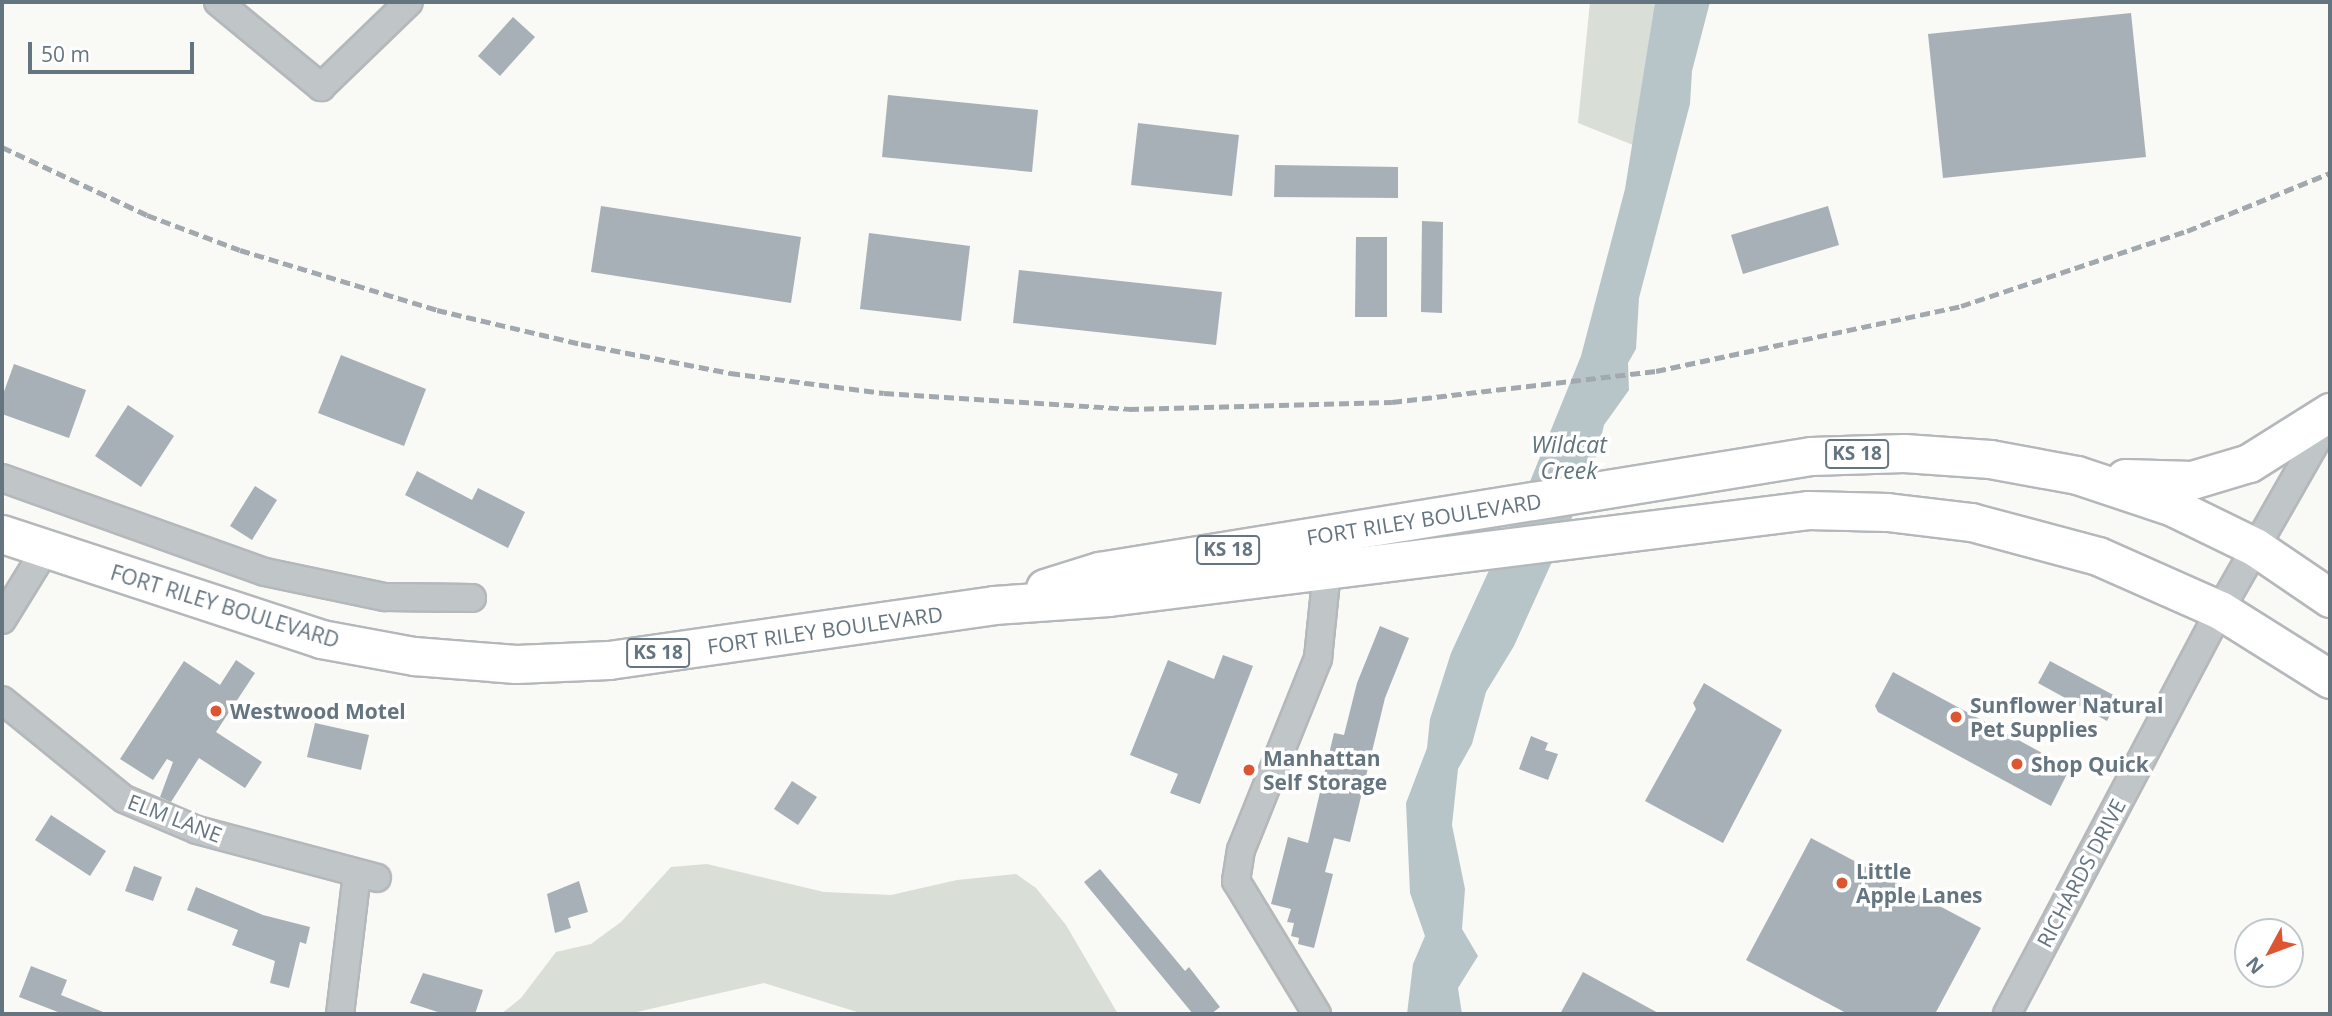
<!DOCTYPE html>
<html>
<head>
<meta charset="utf-8">
<style>
  body { margin:0 }
  #map { position:relative; width:2332px; height:1016px; overflow:hidden; background:#f9f9f6; font-family:"Open Sans",sans-serif }
  div>[style] { position:absolute }
  .green>* { inset:0; background:#d9ded6 }
  .water>* { inset:0; background:#b8c5c8 }
  .building>* { inset:0; background:#a7b0b6 }
  .roads { filter:drop-shadow(2px 0 #b4b8bb) drop-shadow(-2px 0 #b4b8bb) drop-shadow(0 2px #b4b8bb) drop-shadow(0 -2px #b4b8bb) }
  .minor>* { height:26px; margin:-13px; padding:0 13px; transform-origin:13px; border-radius:13px; background:#c0c5c8 }
  .highway>* { height:37px; margin:-18.5px; padding:0 18.5px; transform-origin:18.5px; border-radius:18.5px; background:#fff }
  .rail>* { height:5px; margin-top:-2.5px; transform-origin:0; background:repeating-linear-gradient(90deg,#a2a9ae 0 10px,transparent 0 15px) }
  .dots>* { width:19px; height:19px; translate:-50% -50%; box-sizing:border-box; border:4px solid #fff; border-radius:50% }
  span { translate:-50% -50%; white-space:nowrap; text-align:center; line-height:1.15; -webkit-text-stroke:7px #fff; paint-order:stroke }
  .shield-label span { padding:2px 5px; background:#fff; border:2px solid; border-radius:5px; -webkit-text-stroke-width:0 }
  .shield-label { font-size:19px; color:#657580; font-weight:700 }
  .street-label { font-size:21px; color:#657580 }
  .poi-label { font-size:21px; color:#657580; font-weight:700 }
  .left { translate:0 -50%; text-align:left }
  .water-label { font-size:23px; color:#60747b; font-style:italic }
  .frame { position:absolute; inset:0; border:4px solid #657580; pointer-events:none }
  .north { position:absolute; left:2234px; top:918px; width:70px; height:70px; box-sizing:border-box; background:#fff; border:2px solid #c1c8cc; border-radius:50%; rotate:229deg; font-size:19px; font-weight:700; line-height:28px; text-align:center; color:#657580 }
  .north::after { content:''; display:block; margin:auto; width:24px; height:32px; background:#de5531; clip-path:polygon(50% 0,100% 100%,50% 72%,0 100%) }
  .scale { position:absolute; left:28px; top:42px; width:166px; height:32px; box-sizing:border-box; border:4px solid #657580; border-top:0; padding-left:9px; font-size:21px; line-height:24px; white-space:nowrap; color:#657580; -webkit-text-stroke:5px #fff; paint-order:stroke }
</style>
</head>
<body>
<div id="map">
  <div class="green">
    <i style="clip-path:polygon(1590px 2px,1655px 2px,1633px 145px,1578px 123px)"></i>
    <i style="clip-path:polygon(707px 864px,824px 892px,891px 895px,957px 880px,1016px 874px,1036px 888px,1066px 925px,1118px 1014px,880px 1014px,857px 1012px,764px 983px,628px 1014px,501px 1014px,521px 998px,556px 952px,591px 944px,621px 922px,671px 867px)"></i>
  </div>
  <div class="water">
    <i style="clip-path:polygon(1655px 2px,1710px 2px,1692px 71px,1690px 104px,1639px 298px,1636px 349px,1628px 363px,1629px 390px,1604px 425px,1593px 471px,1514px 646px,1486px 692px,1472px 744px,1458px 769px,1452px 825px,1465px 889px,1462px 929px,1478px 956px,1458px 988px,1462px 1014px,1407px 1014px,1413px 964px,1425px 936px,1410px 893px,1406px 803px,1427px 748px,1430px 719px,1451px 653px,1531px 479px,1581px 356px,1625px 189px)"></i>
  </div>
  <div class="building">
    <i style="clip-path:polygon(2131px 13px,2146px 157px,1943px 178px,1928px 34px)"></i>
    <i style="clip-path:polygon(513px 17px,535px 37px,500px 76px,478px 56px)"></i>
    <i style="clip-path:polygon(888px 95px,1038px 110px,1032px 172px,882px 157px)"></i>
    <i style="clip-path:polygon(1138px 123px,1239px 135px,1232px 196px,1131px 185px)"></i>
    <i style="clip-path:polygon(1275px 165px,1398px 167px,1398px 198px,1274px 197px)"></i>
    <i style="clip-path:polygon(601px 206px,801px 237px,791px 303px,591px 272px)"></i>
    <i style="clip-path:polygon(1828px 206px,1839px 245px,1743px 274px,1731px 235px)"></i>
    <i style="clip-path:polygon(1422px 221px,1443px 222px,1442px 313px,1421px 312px)"></i>
    <i style="clip-path:polygon(869px 233px,970px 246px,961px 321px,860px 309px)"></i>
    <i style="clip-path:polygon(1356px 237px,1387px 237px,1387px 317px,1355px 317px)"></i>
    <i style="clip-path:polygon(1019px 270px,1222px 292px,1216px 345px,1013px 323px)"></i>
    <i style="clip-path:polygon(341px 355px,426px 389px,404px 446px,318px 413px)"></i>
    <i style="clip-path:polygon(14px 364px,86px 390px,69px 438px,2px 414px,2px 397px)"></i>
    <i style="clip-path:polygon(128px 405px,174px 436px,141px 487px,95px 456px)"></i>
    <i style="clip-path:polygon(417px 471px,472px 500px,478px 488px,525px 512px,508px 548px,405px 495px)"></i>
    <i style="clip-path:polygon(255px 486px,277px 500px,252px 540px,230px 526px)"></i>
    <i style="clip-path:polygon(1380px 626px,1409px 638px,1385px 698px,1350px 842px,1334px 838px,1325px 872px,1333px 874px,1314px 948px,1298px 944px,1299px 938px,1291px 936px,1294px 923px,1287px 922px,1291px 909px,1271px 904px,1288px 837px,1308px 843px,1334px 733px,1344px 735px,1357px 683px)"></i>
    <i style="clip-path:polygon(1223px 655px,1253px 666px,1200px 804px,1170px 793px,1178px 774px,1130px 755px,1168px 660px,1214px 679px)"></i>
    <i style="clip-path:polygon(236px 660px,255px 673px,216px 732px,262px 762px,245px 788px,199px 758px,171px 802px,160px 797px,173px 762px,167px 759px,153px 780px,120px 759px,184px 661px,220px 685px)"></i>
    <i style="clip-path:polygon(2050px 661px,2119px 698px,2107px 721px,2038px 683px)"></i>
    <i style="clip-path:polygon(1893px 672px,2070px 768px,2051px 806px,1878px 712px,1875px 706px)"></i>
    <i style="clip-path:polygon(1704px 683px,1782px 730px,1723px 843px,1645px 801px,1696px 709px,1693px 703px)"></i>
    <i style="clip-path:polygon(315px 723px,369px 735px,361px 770px,307px 757px)"></i>
    <i style="clip-path:polygon(1531px 736px,1548px 743px,1545px 750px,1558px 754px,1548px 780px,1519px 769px)"></i>
    <i style="clip-path:polygon(792px 781px,817px 797px,798px 825px,774px 809px)"></i>
    <i style="clip-path:polygon(51px 815px,106px 851px,90px 876px,35px 840px)"></i>
    <i style="clip-path:polygon(1811px 838px,1981px 928px,1935px 1014px,1848px 1014px,1746px 960px)"></i>
    <i style="clip-path:polygon(134px 866px,162px 877px,153px 901px,125px 891px)"></i>
    <i style="clip-path:polygon(1100px 869px,1185px 971px,1189px 967px,1220px 1007px,1211px 1014px,1193px 1014px,1084px 882px)"></i>
    <i style="clip-path:polygon(579px 881px,588px 912px,568px 918px,571px 928px,555px 933px,547px 894px)"></i>
    <i style="clip-path:polygon(196px 887px,263px 915px,310px 927px,306px 944px,300px 942px,289px 988px,270px 983px,275px 961px,232px 945px,238px 930px,187px 910px)"></i>
    <i style="clip-path:polygon(31px 966px,67px 980px,61px 995px,108px 1014px,63px 1014px,19px 997px)"></i>
    <i style="clip-path:polygon(1583px 972px,1660px 1014px,1560px 1014px)"></i>
    <i style="clip-path:polygon(423px 973px,483px 990px,475px 1014px,444px 1014px,410px 1003px)"></i>
  </div>
  <div class="roads">
    <div class="minor">
      <i style="left:218px;top:2px;width:134px;rotate:39.5deg"></i>
      <i style="left:321px;top:87px;width:122px;rotate:-44deg"></i>
      <i style="left:2px;top:478px;width:279px;rotate:19.7deg"></i>
      <i style="left:265px;top:572px;width:123px;rotate:11.8deg"></i>
      <i style="left:385px;top:597px;width:87px;rotate:0.7deg"></i>
      <i style="left:2px;top:620px;width:82px;rotate:-58.4deg"></i>
      <i style="left:2px;top:700px;width:157px;rotate:39.1deg"></i>
      <i style="left:124px;top:799px;width:79px;rotate:23deg"></i>
      <i style="left:197px;top:830px;width:186px;rotate:14.9deg"></i>
      <i style="left:340px;top:1014px;width:141px;rotate:-83.1deg"></i>
      <i style="left:1317px;top:1014px;width:156px;rotate:-121.3deg"></i>
      <i style="left:1236px;top:881px;width:31px;rotate:-81deg"></i>
      <i style="left:1241px;top:850px;width:207px;rotate:-68.1deg"></i>
      <i style="left:1318px;top:658px;width:107px;rotate:-84.1deg"></i>
      <i style="left:2007px;top:1014px;width:457px;rotate:-62.2deg"></i>
      <i style="left:2220px;top:610px;width:222px;rotate:-60.3deg"></i>
    </div>
    <div class="highway">
      <i style="left:2125px;top:478px;width:67px;rotate:1.7deg"></i>
      <i style="left:2192px;top:480px;width:59px;rotate:-16.6deg"></i>
      <i style="left:2249px;top:463px;width:96px;rotate:-32.2deg"></i>
      <i style="left:2px;top:534px;width:336px;rotate:18.2deg"></i>
      <i style="left:321px;top:639px;width:95px;rotate:10.4deg"></i>
      <i style="left:414px;top:656px;width:102px;rotate:4.5deg"></i>
      <i style="left:516px;top:664px;width:93px;rotate:-2.5deg"></i>
      <i style="left:609px;top:660px;width:389px;rotate:-8.1deg"></i>
      <i style="left:994px;top:605px;width:115px;rotate:-4deg"></i>
      <i style="left:1109px;top:597px;width:704px;rotate:-7.09deg"></i>
      <i style="left:1808px;top:510px;width:79px;rotate:1.5deg"></i>
      <i style="left:1887px;top:512px;width:85px;rotate:6.8deg"></i>
      <i style="left:1971px;top:522px;width:131px;rotate:15deg"></i>
      <i style="left:2098px;top:556px;width:133px;rotate:23.9deg"></i>
      <i style="left:2220px;top:610px;width:130px;rotate:32.1deg"></i>
      <i style="left:1045px;top:588px;width:57px;rotate:-17.5deg"></i>
      <i style="left:1099px;top:571px;width:721px;rotate:-9.17deg"></i>
      <i style="left:1811px;top:456px;width:93px;rotate:-1.8deg"></i>
      <i style="left:1904px;top:453px;width:86px;rotate:4deg"></i>
      <i style="left:1990px;top:459px;width:88px;rotate:10.4deg"></i>
      <i style="left:2077px;top:475px;width:101px;rotate:18.4deg"></i>
      <i style="left:2173px;top:507px;width:91px;rotate:26deg"></i>
      <i style="left:2255px;top:547px;width:91px;rotate:34.2deg"></i>
    </div>
  </div>
  <div class="rail">
    <i style="left:2px;top:147px;width:160px;rotate:25.1deg"></i>
    <i style="left:147px;top:215px;width:99px;rotate:20.6deg"></i>
    <i style="left:240px;top:250px;width:206px;rotate:16.9deg"></i>
    <i style="left:437px;top:310px;width:148px;rotate:13.3deg"></i>
    <i style="left:581px;top:344px;width:152px;rotate:11deg"></i>
    <i style="left:730px;top:373px;width:155px;rotate:7.4deg"></i>
    <i style="left:884px;top:393px;width:246px;rotate:3.7deg"></i>
    <i style="left:1129px;top:409px;width:263px;rotate:-1.5deg"></i>
    <i style="left:1392px;top:402px;width:266px;rotate:-6.7deg"></i>
    <i style="left:1656px;top:371px;width:312px;rotate:-12deg"></i>
    <i style="left:1961px;top:306px;width:238px;rotate:-18.4deg"></i>
    <i style="left:2187px;top:231px;width:154px;rotate:-22.1deg"></i>
  </div>
  <div class="dots">
    <i style="left:216px;top:711px;background:#de5531"></i>
    <i style="left:1956px;top:717px;background:#de5531"></i>
    <i style="left:2017px;top:764px;background:#de5531"></i>
    <i style="left:1249px;top:770px;background:#de5531"></i>
    <i style="left:1842px;top:883px;background:#de5531"></i>
  </div>
  <div class="shield-label">
    <span style="left:1857px;top:454px">KS 18</span>
    <span style="left:1228px;top:550px">KS 18</span>
    <span style="left:658px;top:653px">KS 18</span>
  </div>
  <div class="street-label">
    <span style="left:1424px;top:519px;rotate:-9deg">FORT RILEY BOULEVARD</span>
    <span style="left:225px;top:606px;rotate:17deg">FORT RILEY BOULEVARD</span>
    <span style="left:825px;top:630px;rotate:-8deg">FORT RILEY BOULEVARD</span>
    <span style="left:175px;top:818px;rotate:21deg">ELM LANE</span>
    <span style="left:2081px;top:873px;rotate:-62deg">RICHARDS DRIVE</span>
  </div>
  <div class="poi-label">
    <span class="left" style="left:1970px;top:717px">Sunflower Natural<br>Pet Supplies</span>
    <span class="left" style="left:230px;top:711px">Westwood Motel</span>
    <span class="left" style="left:1263px;top:770px">Manhattan<br>Self Storage</span>
    <span class="left" style="left:2031px;top:764px">Shop Quick</span>
    <span class="left" style="left:1856px;top:883px">Little<br>Apple Lanes</span>
  </div>
  <div class="water-label">
    <span style="left:1569px;top:457px">Wildcat<br>Creek</span>
  </div>
  <div class="frame"></div>
  <div class="north">N</div>
  <div class="scale">50 m</div>
</div>
</body>
</html>
